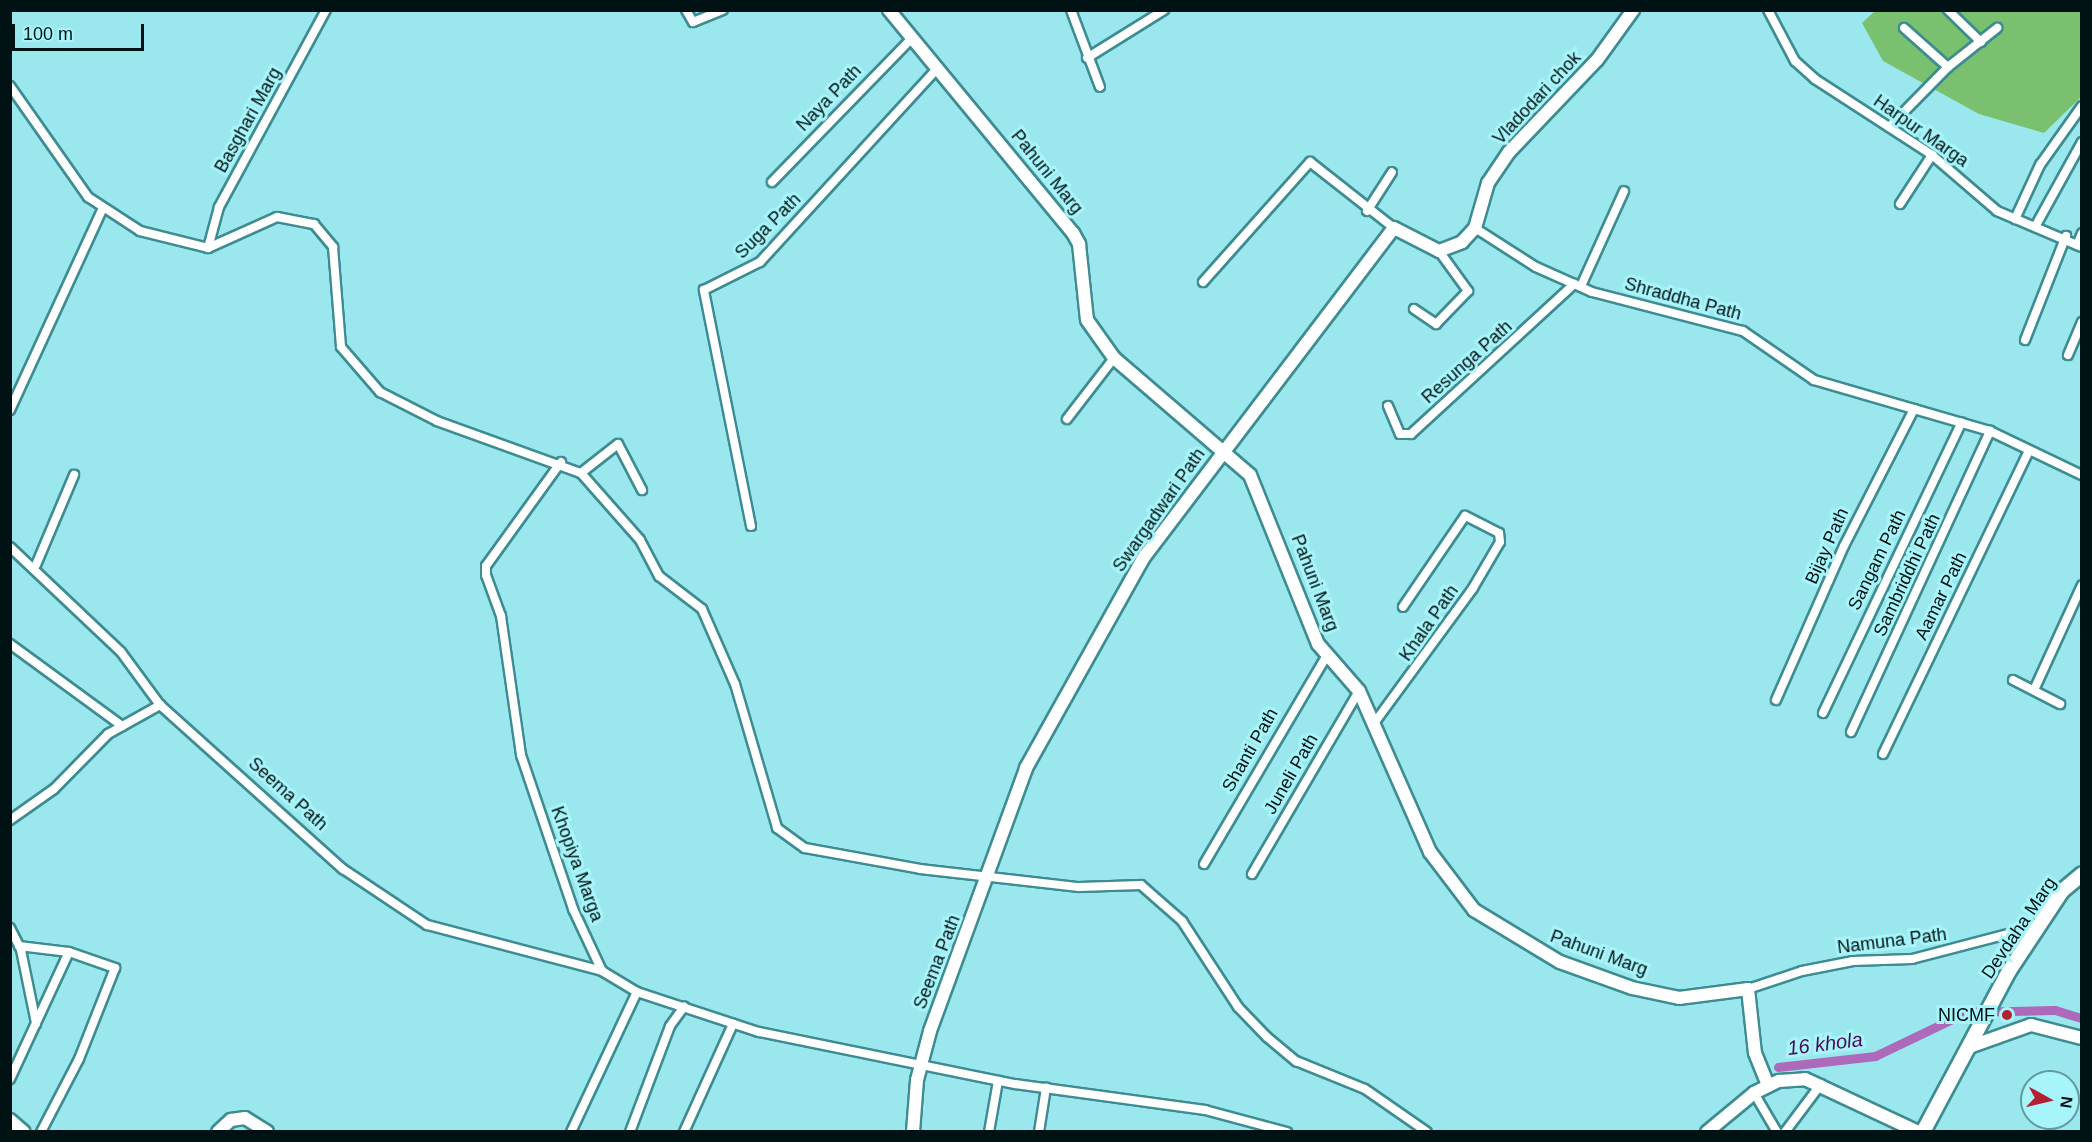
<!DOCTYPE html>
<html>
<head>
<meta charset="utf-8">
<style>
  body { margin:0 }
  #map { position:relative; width:2092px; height:1142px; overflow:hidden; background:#9ae8ed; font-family:Helvetica,sans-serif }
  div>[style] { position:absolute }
  .green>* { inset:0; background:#79c16e }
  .canal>* { height:9px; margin:-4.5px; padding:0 4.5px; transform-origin:4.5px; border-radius:4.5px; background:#ad69ba }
  .roads { filter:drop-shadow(2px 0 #3d8c91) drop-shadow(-2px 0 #3d8c91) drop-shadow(0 2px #3d8c91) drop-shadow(0 -2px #3d8c91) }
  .street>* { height:8px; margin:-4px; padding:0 4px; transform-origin:4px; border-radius:4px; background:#fff }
  .secondary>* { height:12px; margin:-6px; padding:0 6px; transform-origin:6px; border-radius:6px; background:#fff }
  .primary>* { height:14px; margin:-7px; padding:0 7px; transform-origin:7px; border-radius:7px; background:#fff }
  .dots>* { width:16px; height:16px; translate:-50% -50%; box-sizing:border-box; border:3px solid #a7f5fa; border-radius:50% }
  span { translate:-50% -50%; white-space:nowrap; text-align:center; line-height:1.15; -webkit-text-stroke:6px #a7f5fa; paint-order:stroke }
  .street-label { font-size:18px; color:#001214 }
  .poi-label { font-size:18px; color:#001214 }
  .right { translate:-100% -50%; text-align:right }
  .water-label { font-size:20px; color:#4c0957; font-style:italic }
  .frame { position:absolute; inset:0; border:12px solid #001214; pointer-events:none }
  .north { position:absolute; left:2020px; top:1070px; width:60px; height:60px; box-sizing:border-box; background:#a7f5fa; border:2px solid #649a9e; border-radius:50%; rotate:98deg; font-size:16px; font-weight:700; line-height:24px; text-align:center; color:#001214 }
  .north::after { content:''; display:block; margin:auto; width:21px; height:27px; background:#b22031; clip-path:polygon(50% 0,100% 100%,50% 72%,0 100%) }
  .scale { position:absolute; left:12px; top:24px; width:132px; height:27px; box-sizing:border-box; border:3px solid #001214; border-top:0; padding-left:8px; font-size:18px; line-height:21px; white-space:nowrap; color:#001214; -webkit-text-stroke:4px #a7f5fa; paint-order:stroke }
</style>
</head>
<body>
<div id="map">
  <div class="green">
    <i style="clip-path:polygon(1875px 11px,2081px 11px,2081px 97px,2044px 133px,1979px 114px,1883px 61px,1862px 23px)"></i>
  </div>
  <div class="canal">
    <i style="left:1778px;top:1067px;width:98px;rotate:-6.5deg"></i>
    <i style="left:1875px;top:1056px;width:102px;rotate:-25.6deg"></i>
    <i style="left:1967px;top:1012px;width:88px;rotate:-1.3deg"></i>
    <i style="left:2055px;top:1010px;width:28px;rotate:17deg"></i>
  </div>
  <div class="roads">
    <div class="street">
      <i style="left:686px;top:10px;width:14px;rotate:60deg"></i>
      <i style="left:693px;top:22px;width:32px;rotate:-22deg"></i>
      <i style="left:1071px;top:10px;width:82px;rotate:69.4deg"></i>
      <i style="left:1768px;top:10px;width:58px;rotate:62.1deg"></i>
      <i style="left:1795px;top:61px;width:27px;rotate:42deg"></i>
      <i style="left:1815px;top:79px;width:140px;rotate:33deg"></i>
      <i style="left:1932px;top:155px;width:86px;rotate:40.7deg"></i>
      <i style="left:1997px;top:211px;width:92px;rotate:23deg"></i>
      <i style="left:1948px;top:10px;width:46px;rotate:44.1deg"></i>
      <i style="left:1904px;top:28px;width:59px;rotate:41.6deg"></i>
      <i style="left:1087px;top:58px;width:91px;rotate:-31.9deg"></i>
      <i style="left:10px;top:86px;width:136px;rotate:54.9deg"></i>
      <i style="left:88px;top:197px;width:62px;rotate:33.2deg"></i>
      <i style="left:140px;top:231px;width:70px;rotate:14deg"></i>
      <i style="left:208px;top:248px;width:76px;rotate:-24.2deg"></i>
      <i style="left:277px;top:217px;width:38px;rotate:11deg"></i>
      <i style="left:314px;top:224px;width:30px;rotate:50deg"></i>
      <i style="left:333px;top:247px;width:100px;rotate:85.4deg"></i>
      <i style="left:341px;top:347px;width:60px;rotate:49.1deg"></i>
      <i style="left:380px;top:392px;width:64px;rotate:27deg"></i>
      <i style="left:437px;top:421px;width:153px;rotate:19.9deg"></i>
      <i style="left:581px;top:473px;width:89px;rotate:48.6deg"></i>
      <i style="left:640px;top:540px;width:41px;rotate:62.2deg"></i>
      <i style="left:659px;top:576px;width:54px;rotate:37.5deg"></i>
      <i style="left:702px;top:609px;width:82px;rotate:66.3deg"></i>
      <i style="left:735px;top:684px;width:150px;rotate:73.7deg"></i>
      <i style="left:777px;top:828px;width:34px;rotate:36deg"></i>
      <i style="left:805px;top:848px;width:117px;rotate:10.3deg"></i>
      <i style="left:920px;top:869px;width:160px;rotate:6.5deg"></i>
      <i style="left:1079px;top:887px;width:62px;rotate:-1.8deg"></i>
      <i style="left:1141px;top:885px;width:55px;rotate:41.3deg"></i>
      <i style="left:1182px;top:921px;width:103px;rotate:56.9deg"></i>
      <i style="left:1238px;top:1007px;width:42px;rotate:46deg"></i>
      <i style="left:1267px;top:1037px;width:38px;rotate:40deg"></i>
      <i style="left:1296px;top:1061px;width:74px;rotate:22.1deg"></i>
      <i style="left:1365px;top:1089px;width:75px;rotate:34.7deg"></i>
      <i style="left:1889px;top:127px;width:84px;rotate:-45.5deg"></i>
      <i style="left:1948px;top:67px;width:63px;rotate:-38.5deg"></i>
      <i style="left:772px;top:182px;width:199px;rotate:-45.8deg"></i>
      <i style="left:1900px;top:204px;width:59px;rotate:-56.9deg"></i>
      <i style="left:1367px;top:211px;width:46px;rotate:-57.3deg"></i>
      <i style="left:2015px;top:219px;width:60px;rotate:-65.2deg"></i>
      <i style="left:2040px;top:165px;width:72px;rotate:-54.6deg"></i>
      <i style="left:2035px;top:227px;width:97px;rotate:-61.1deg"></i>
      <i style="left:1475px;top:228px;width:72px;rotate:32.6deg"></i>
      <i style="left:1536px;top:267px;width:61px;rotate:24.1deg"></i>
      <i style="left:1592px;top:292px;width:156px;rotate:14.5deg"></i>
      <i style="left:1743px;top:331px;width:86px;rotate:34.6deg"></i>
      <i style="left:1814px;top:380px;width:183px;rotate:16.2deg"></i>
      <i style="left:1990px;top:431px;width:102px;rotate:25.6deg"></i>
      <i style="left:2077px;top:245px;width:13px;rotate:-67deg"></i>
      <i style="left:208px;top:248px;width:42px;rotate:-75deg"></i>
      <i style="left:219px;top:207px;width:224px;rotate:-61.5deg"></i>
      <i style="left:1203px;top:282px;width:161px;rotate:-48.3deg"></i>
      <i style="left:1310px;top:162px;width:107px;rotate:38.2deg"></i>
      <i style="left:1581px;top:286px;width:104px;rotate:-65.6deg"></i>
      <i style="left:1414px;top:309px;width:27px;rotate:34deg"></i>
      <i style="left:1436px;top:324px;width:46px;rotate:-45.9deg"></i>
      <i style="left:1468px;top:291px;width:49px;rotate:-125.9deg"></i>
      <i style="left:2025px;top:340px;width:112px;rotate:-68.5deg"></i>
      <i style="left:2068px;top:355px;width:36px;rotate:-67deg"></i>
      <i style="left:1388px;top:406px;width:30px;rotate:67deg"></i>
      <i style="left:1400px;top:434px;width:11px"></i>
      <i style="left:1411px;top:434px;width:222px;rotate:-42.6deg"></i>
      <i style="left:10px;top:410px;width:220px;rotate:-65.3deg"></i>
      <i style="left:1067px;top:419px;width:77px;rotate:-52.4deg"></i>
      <i style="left:561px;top:462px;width:128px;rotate:125.8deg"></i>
      <i style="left:486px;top:566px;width:9px;rotate:90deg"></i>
      <i style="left:486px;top:575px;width:44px;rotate:69.9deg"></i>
      <i style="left:501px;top:616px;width:140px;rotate:81.8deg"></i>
      <i style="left:521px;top:755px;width:163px;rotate:71.3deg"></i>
      <i style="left:573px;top:909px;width:68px;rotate:64.9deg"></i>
      <i style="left:602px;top:971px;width:41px;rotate:31deg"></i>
      <i style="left:637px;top:992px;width:128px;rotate:18.2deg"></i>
      <i style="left:759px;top:1032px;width:261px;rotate:11.5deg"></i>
      <i style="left:1015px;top:1084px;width:192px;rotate:7.8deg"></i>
      <i style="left:1205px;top:1110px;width:85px;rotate:15deg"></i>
      <i style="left:581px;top:473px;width:47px;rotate:-38.1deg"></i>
      <i style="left:618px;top:444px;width:52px;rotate:62.4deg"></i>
      <i style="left:751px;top:526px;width:241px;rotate:-101.3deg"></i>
      <i style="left:704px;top:290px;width:63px;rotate:-26.6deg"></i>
      <i style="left:760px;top:262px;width:259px;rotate:-47.5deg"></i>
      <i style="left:10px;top:547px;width:153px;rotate:43.4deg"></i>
      <i style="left:121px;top:652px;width:66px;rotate:53.7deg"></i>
      <i style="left:160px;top:705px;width:246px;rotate:41.9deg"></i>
      <i style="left:343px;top:869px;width:101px;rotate:33.7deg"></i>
      <i style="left:427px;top:925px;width:181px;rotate:14.7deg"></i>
      <i style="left:36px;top:565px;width:98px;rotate:-67.1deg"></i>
      <i style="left:10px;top:644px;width:139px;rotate:36.2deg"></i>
      <i style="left:2013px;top:680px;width:53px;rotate:27.1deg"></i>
      <i style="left:2034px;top:690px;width:115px;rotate:-65.4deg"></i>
      <i style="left:1776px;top:700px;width:168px;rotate:-66.2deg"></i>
      <i style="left:1844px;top:546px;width:154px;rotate:-62.9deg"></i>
      <i style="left:1823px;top:713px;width:322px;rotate:-64.5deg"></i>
      <i style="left:1375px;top:722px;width:166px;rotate:-53.8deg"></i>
      <i style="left:1473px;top:588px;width:53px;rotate:-59.6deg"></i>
      <i style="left:1500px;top:542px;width:9px;rotate:-96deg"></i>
      <i style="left:1499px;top:533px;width:38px;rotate:-153deg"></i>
      <i style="left:1465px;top:516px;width:110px;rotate:124.3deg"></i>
      <i style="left:1851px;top:732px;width:332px;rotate:-65.2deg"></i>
      <i style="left:1883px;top:754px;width:334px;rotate:-64.3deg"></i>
      <i style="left:10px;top:820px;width:54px;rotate:-35.2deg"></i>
      <i style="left:54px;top:789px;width:77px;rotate:-45.5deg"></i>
      <i style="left:108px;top:734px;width:60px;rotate:-29.1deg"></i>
      <i style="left:1204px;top:864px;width:243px;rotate:-59.5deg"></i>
      <i style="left:1252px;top:874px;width:212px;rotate:-59.7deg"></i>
      <i style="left:10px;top:928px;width:25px;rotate:63deg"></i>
      <i style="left:21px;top:950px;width:75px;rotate:78.4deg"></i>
      <i style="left:19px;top:946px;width:50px;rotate:6.8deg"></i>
      <i style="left:1748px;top:989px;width:57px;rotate:-18.4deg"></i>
      <i style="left:1802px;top:971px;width:52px;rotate:-11.1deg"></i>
      <i style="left:1853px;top:961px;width:59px;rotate:-1.9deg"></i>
      <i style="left:1912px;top:959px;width:131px;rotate:-14.6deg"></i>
      <i style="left:10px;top:1079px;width:140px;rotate:-65.1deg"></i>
      <i style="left:69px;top:952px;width:49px;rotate:19.2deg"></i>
      <i style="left:115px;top:968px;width:98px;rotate:111.6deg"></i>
      <i style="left:79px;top:1059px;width:82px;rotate:117.5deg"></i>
      <i style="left:1754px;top:1093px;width:45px;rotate:59.5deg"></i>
      <i style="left:571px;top:1132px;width:155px;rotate:-64.8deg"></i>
      <i style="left:630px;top:1132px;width:113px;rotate:-69.3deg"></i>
      <i style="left:670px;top:1026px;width:24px;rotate:-54deg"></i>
      <i style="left:684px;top:1132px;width:119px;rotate:-65.6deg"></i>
      <i style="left:989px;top:1132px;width:52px;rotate:-80deg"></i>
      <i style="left:1039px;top:1132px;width:45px;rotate:-81deg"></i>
      <i style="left:1785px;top:1132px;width:60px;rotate:-53.1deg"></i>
    </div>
    <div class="secondary">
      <i style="left:889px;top:10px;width:289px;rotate:50.5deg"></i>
      <i style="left:1073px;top:233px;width:13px;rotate:61deg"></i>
      <i style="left:1079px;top:244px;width:76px;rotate:84deg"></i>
      <i style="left:1087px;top:320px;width:47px;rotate:54.6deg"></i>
      <i style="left:1114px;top:358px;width:179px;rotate:40.7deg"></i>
      <i style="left:1250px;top:475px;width:182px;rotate:68.1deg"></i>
      <i style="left:1318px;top:644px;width:62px;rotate:48.9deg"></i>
      <i style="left:1359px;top:691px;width:176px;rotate:66.2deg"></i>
      <i style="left:1430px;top:852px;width:73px;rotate:52.8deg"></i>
      <i style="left:1474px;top:910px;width:100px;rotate:31.2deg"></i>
      <i style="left:1560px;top:962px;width:77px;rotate:19.9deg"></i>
      <i style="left:1632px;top:988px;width:48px;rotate:12deg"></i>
      <i style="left:1679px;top:998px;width:70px;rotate:-7.4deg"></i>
      <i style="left:1748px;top:989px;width:64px;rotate:83.8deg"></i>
      <i style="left:1755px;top:1053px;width:35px;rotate:68deg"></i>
      <i style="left:1969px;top:1047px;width:66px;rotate:-19.5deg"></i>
      <i style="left:2031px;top:1025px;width:53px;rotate:14.3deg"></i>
      <i style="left:10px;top:1120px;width:18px;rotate:41deg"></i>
      <i style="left:218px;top:1132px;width:18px;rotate:-43deg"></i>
      <i style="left:231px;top:1120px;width:14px;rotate:-8deg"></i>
      <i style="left:245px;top:1118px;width:26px;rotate:32deg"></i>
      <i style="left:913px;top:1132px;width:52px;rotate:-85.6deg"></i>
      <i style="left:917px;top:1080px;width:51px;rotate:-75.1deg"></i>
      <i style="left:930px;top:1031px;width:280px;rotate:-69.9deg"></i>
      <i style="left:1026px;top:768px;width:242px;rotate:-60.8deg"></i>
      <i style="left:1144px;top:557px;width:413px;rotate:-52.8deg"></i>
      <i style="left:1394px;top:228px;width:51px;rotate:27.1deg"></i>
      <i style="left:1439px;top:251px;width:25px;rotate:-21deg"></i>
      <i style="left:1462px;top:242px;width:19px;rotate:-47deg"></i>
      <i style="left:1475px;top:228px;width:47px;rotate:-73.9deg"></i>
      <i style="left:1488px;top:183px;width:37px;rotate:-56deg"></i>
      <i style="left:1509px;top:152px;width:127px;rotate:-46.3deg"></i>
      <i style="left:1597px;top:60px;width:62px;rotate:-54.2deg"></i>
      <i style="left:1707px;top:1132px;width:61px;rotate:-39.7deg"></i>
      <i style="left:1754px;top:1093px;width:28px;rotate:-26deg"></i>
      <i style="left:1779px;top:1081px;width:26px;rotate:-4deg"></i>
      <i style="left:1805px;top:1079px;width:125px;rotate:25.1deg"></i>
    </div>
    <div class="primary">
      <i style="left:1923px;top:1132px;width:183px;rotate:-61.9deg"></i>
      <i style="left:2009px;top:971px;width:96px;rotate:-56.5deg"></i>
      <i style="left:2062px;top:891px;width:26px;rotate:-40deg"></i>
    </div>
  </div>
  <div class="dots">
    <i style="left:2007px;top:1015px;background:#b22031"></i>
  </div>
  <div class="street-label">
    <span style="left:829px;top:98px;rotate:-46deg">Naya Path</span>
    <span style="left:1537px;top:98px;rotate:-47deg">Vladodari chok</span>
    <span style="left:248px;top:120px;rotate:-61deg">Basghari Marg</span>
    <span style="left:1921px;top:131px;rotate:35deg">Harpur Marga</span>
    <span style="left:1047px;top:172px;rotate:51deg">Pahuni Marg</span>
    <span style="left:768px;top:226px;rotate:-45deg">Suga Path</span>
    <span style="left:1683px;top:299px;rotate:15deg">Shraddha Path</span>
    <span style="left:1467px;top:362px;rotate:-42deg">Resunga Path</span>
    <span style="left:1159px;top:510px;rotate:-55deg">Swargadwari Path</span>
    <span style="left:1827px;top:546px;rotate:-66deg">Bijay Path</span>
    <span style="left:1877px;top:560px;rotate:-64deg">Sangam Path</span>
    <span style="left:1907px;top:575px;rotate:-65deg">Sambriddhi Path</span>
    <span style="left:1315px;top:583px;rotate:69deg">Pahuni Marg</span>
    <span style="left:1941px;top:596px;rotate:-64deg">Aamar Path</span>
    <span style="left:1429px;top:623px;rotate:-55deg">Khala Path</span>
    <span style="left:1250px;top:750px;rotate:-60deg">Shanti Path</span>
    <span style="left:1291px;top:774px;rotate:-60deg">Juneli Path</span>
    <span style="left:288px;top:794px;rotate:42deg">Seema Path</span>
    <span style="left:577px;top:864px;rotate:70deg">Khopiya Marga</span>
    <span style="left:2019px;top:928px;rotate:-56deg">Devdaha Marg</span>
    <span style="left:1892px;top:941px;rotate:-7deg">Namuna Path</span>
    <span style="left:1599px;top:953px;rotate:20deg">Pahuni Marg</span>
    <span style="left:937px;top:962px;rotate:-69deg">Seema Path</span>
  </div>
  <div class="poi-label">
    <span class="right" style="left:1995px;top:1015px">NICMF</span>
  </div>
  <div class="water-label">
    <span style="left:1825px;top:1044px;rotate:-7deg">16 khola</span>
  </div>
  <div class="frame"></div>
  <div class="north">N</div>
  <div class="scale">100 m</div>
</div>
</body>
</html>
